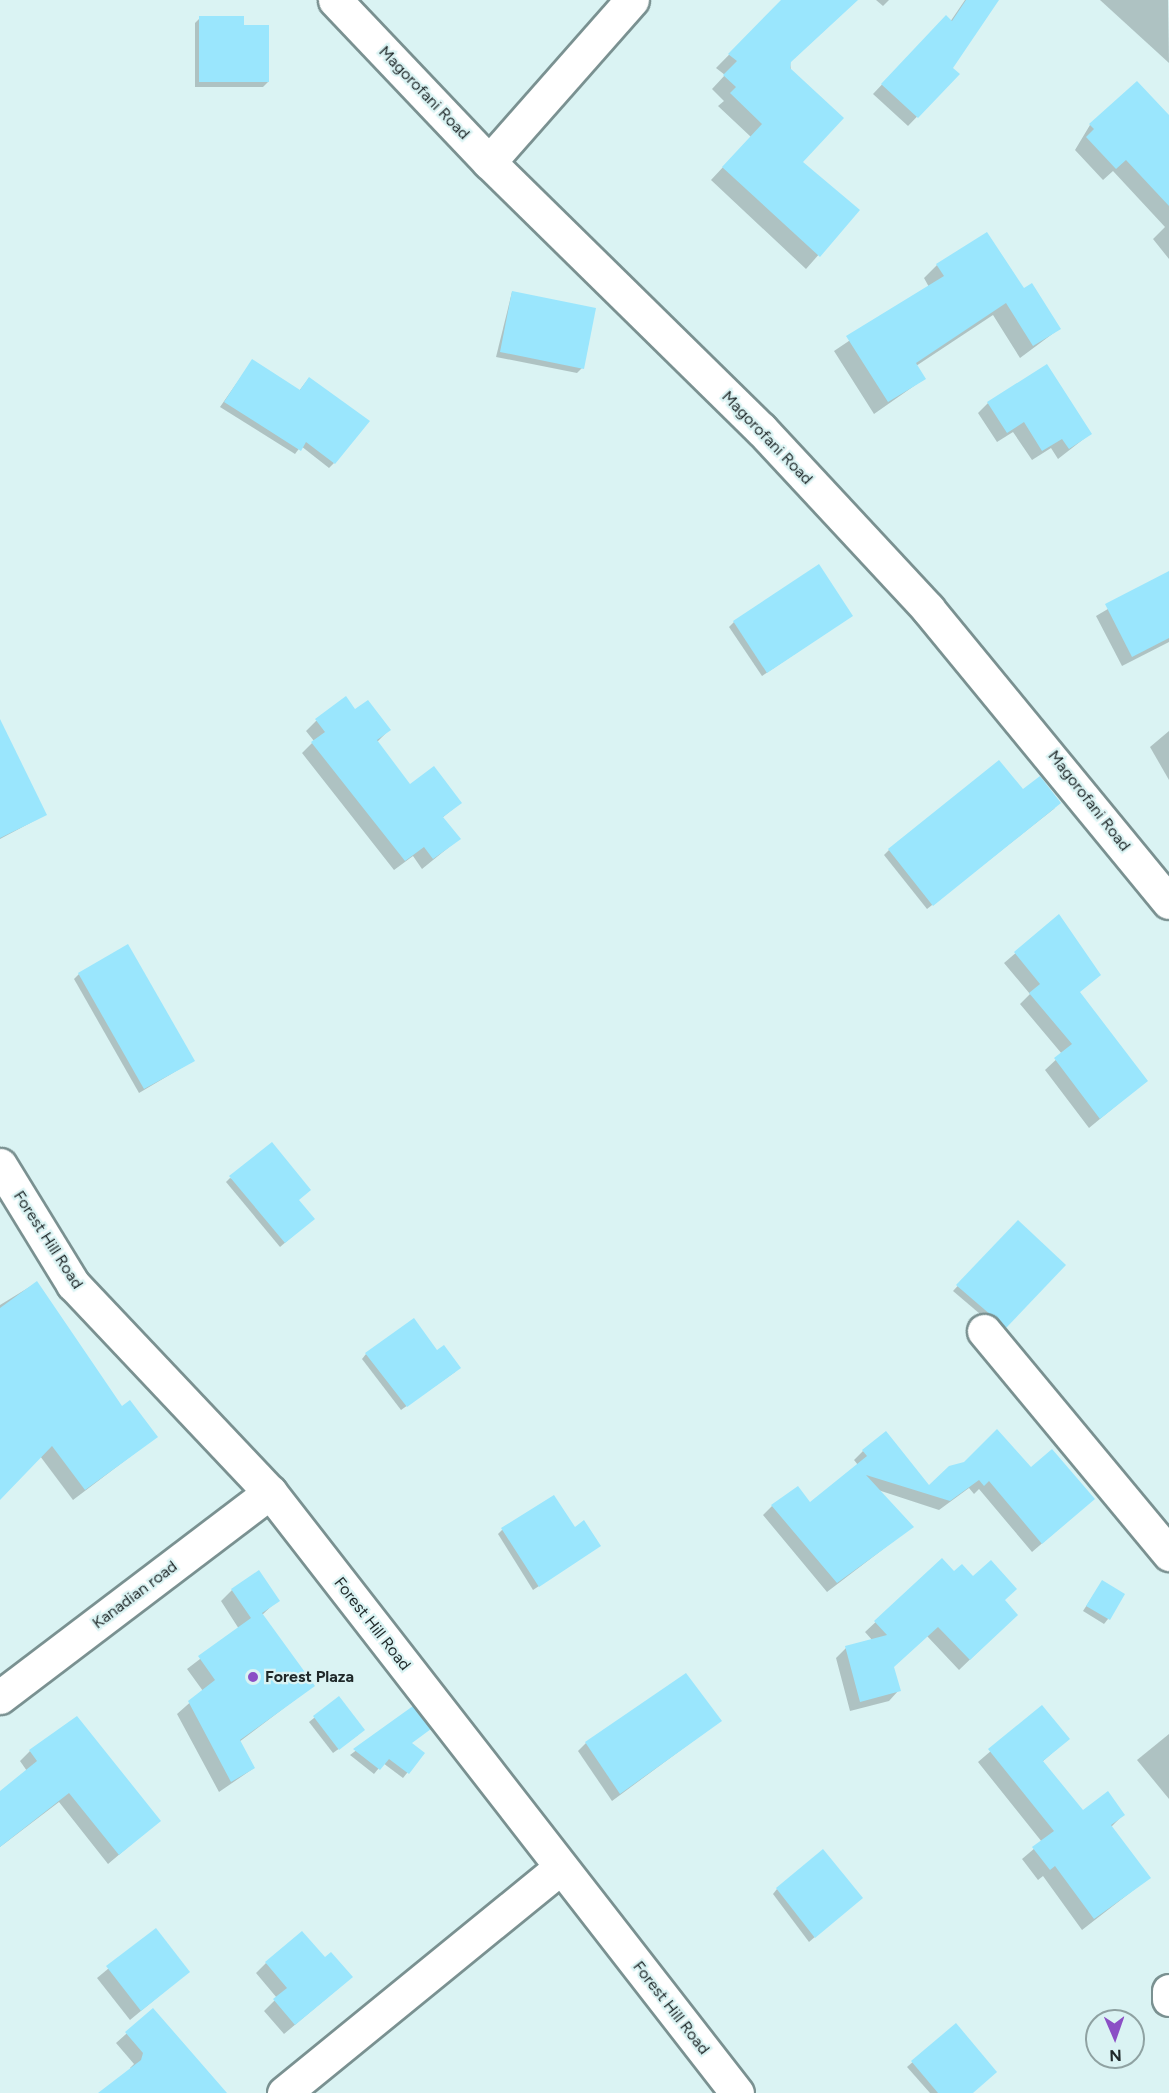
<!DOCTYPE html>
<html>
<head>
<meta charset="utf-8">
<style>
  body { margin:0 }
  #map { position:relative; width:1169px; height:2093px; overflow:hidden; background:#daf3f3; font-family:Figtree,sans-serif }
  div>[style] { position:absolute }
  .shadow>* { inset:0; background:#0003 }
  .building>* { inset:0; background:#9ae6fd }
  .roads { filter:drop-shadow(2px 0 #7a9191) drop-shadow(-2px 0 #7a9191) drop-shadow(0 2px #7a9191) drop-shadow(0 -2px #7a9191) }
  .minor>* { height:33px; margin:-16.5px; padding:0 16.5px; transform-origin:16.5px; border-radius:16.5px; background:#fff }
  .dots>* { width:16px; height:16px; translate:-50% -50%; box-sizing:border-box; border:3px solid #daf3f3; border-radius:50% }
  span { translate:-50% -50%; white-space:nowrap; text-align:center; line-height:1.15; -webkit-text-stroke:4.5px #daf3f3; paint-order:stroke }
  .street-label { font-size:16px; color:#1f2829 }
  .poi-label { font-size:16px; color:#1f2829; font-weight:700 }
  .left { translate:0 -50%; text-align:left }
  .north { position:absolute; left:1085px; top:2009px; width:60px; height:60px; box-sizing:border-box; background:#daf3f3; border:2px solid #8fa2a2; border-radius:50%; rotate:178deg; font-size:16px; font-weight:700; line-height:24px; text-align:center; color:#1f2829 }
  .north::after { content:''; display:block; margin:auto; width:21px; height:27px; background:#8b4fc5; clip-path:polygon(50% 0,100% 100%,50% 72%,0 100%) }
</style>
</head>
<body>
<div id="map">
  <div class="shadow">
    <i style="clip-path:polygon(783px 0,857px 0,790px 62px,801px 163px,858px 210px,806px 269px,711px 180px,751px 137px,718px 106px,724px 101px,712px 89px,725px 75px,716px 68px)"></i>
    <i style="clip-path:polygon(876px 0,889px 0,883px 6px)"></i>
    <i style="clip-path:polygon(965px 0,987px 0,951px 68px,958px 74px,908px 126px,873px 94px,937px 26px,950px 22px)"></i>
    <i style="clip-path:polygon(1100px 0,1168px 0,1169px 63px)"></i>
    <i style="clip-path:polygon(200px 18px,268px 82px,263px 87px,195px 87px,195px 23px)"></i>
    <i style="clip-path:polygon(1169px 117px,1169px 259px,1153px 239px,1165px 227px,1113px 171px,1103px 180px,1075px 150px,1090px 125px)"></i>
    <i style="clip-path:polygon(937px 265px,1023px 290px,1059px 329px,1020px 358px,993px 315px,916px 366px,924px 379px,874px 414px,834px 351px,929px 287px,924px 278px)"></i>
    <i style="clip-path:polygon(512px 292px,582px 368px,577px 373px,496px 357px)"></i>
    <i style="clip-path:polygon(252px 361px,299px 391px,309px 378px,334px 463px,329px 468px,301px 446px,295px 454px,220px 407px)"></i>
    <i style="clip-path:polygon(988px 403px,1090px 434px,1058px 459px,1051px 448px,1032px 460px,1013px 432px,997px 442px,978px 413px)"></i>
    <i style="clip-path:polygon(1169px 573px,1169px 642px,1122px 666px,1096px 616px)"></i>
    <i style="clip-path:polygon(851px 616px,762px 676px,729px 627px,734px 622px)"></i>
    <i style="clip-path:polygon(355px 711px,389px 730px,377px 742px,410px 786px,460px 803px,442px 818px,459px 839px,422px 869px,413px 856px,394px 870px,302px 753px,314px 741px,306px 731px,316px 721px)"></i>
    <i style="clip-path:polygon(0 723px,45px 815px,0 839px)"></i>
    <i style="clip-path:polygon(1169px 731px,1169px 780px,1150px 747px)"></i>
    <i style="clip-path:polygon(1055px 808px,927px 909px,884px 855px,889px 850px)"></i>
    <i style="clip-path:polygon(1058px 917px,1079px 993px,1146px 1081px,1089px 1128px,1045px 1070px,1062px 1054px,1020px 1004px,1030px 994px,1004px 963px)"></i>
    <i style="clip-path:polygon(79px 974px,193px 1061px,139px 1093px,74px 979px)"></i>
    <i style="clip-path:polygon(230px 1178px,298px 1200px,308px 1223px,280px 1247px,226px 1182px)"></i>
    <i style="clip-path:polygon(1018px 1222px,1064px 1265px,1000px 1331px,953px 1291px)"></i>
    <i style="clip-path:polygon(36px 1283px,121px 1408px,156px 1437px,73px 1500px,40px 1456px,0 1498px,0 1305px)"></i>
    <i style="clip-path:polygon(366px 1354px,455px 1372px,401px 1410px,362px 1359px)"></i>
    <i style="clip-path:polygon(863px 1451px,929px 1487px,1031px 1469px,1083px 1508px,1032px 1552px,979px 1489px,974px 1494px,969px 1488px,939px 1510px,878px 1490px,912px 1527px,827px 1592px,763px 1515px,772px 1506px,810px 1504px,858px 1465px,854px 1460px)"></i>
    <i style="clip-path:polygon(502px 1530px,599px 1546px,533px 1590px,498px 1534px)"></i>
    <i style="clip-path:polygon(942px 1560px,954px 1573px,973px 1578px,1003px 1601px,1006px 1625px,959px 1670px,927px 1636px,893px 1667px,899px 1690px,889px 1701px,850px 1711px,836px 1658px,846px 1648px,873px 1641px,865px 1632px)"></i>
    <i style="clip-path:polygon(1102px 1582px,1108px 1619px,1104px 1624px,1083px 1611px)"></i>
    <i style="clip-path:polygon(232px 1590px,278px 1600px,262px 1615px,313px 1686px,239px 1742px,254px 1768px,219px 1792px,177px 1714px,203px 1691px,187px 1669px,239px 1629px,221px 1601px)"></i>
    <i style="clip-path:polygon(339px 1698px,358px 1735px,333px 1753px,309px 1722px)"></i>
    <i style="clip-path:polygon(1042px 1707px,1068px 1739px,1042px 1762px,1083px 1812px,1123px 1815px,1111px 1827px,1149px 1878px,1082px 1930px,1043px 1876px,1038px 1880px,1022px 1859px,1042px 1842px,978px 1762px)"></i>
    <i style="clip-path:polygon(413px 1708px,411px 1744px,423px 1753px,403px 1778px,383px 1763px,374px 1774px,350px 1755px)"></i>
    <i style="clip-path:polygon(720px 1721px,612px 1801px,578px 1751px,586px 1743px)"></i>
    <i style="clip-path:polygon(1169px 1734px,1169px 1799px,1137px 1760px)"></i>
    <i style="clip-path:polygon(30px 1751px,159px 1821px,108px 1864px,59px 1802px,0 1847px,0 1793px,27px 1771px,20px 1761px)"></i>
    <i style="clip-path:polygon(777px 1889px,856px 1902px,809px 1942px,773px 1894px)"></i>
    <i style="clip-path:polygon(155px 1930px,188px 1972px,130px 2020px,97px 1978px)"></i>
    <i style="clip-path:polygon(266px 1963px,340px 1987px,284px 2034px,264px 2011px,277px 1998px,256px 1973px)"></i>
    <i style="clip-path:polygon(153px 2010px,209px 2093px,151px 2093px,130px 2068px,134px 2064px,116px 2043px)"></i>
    <i style="clip-path:polygon(955px 2025px,972px 2093px,930px 2093px,907px 2067px)"></i>
  </div>
  <div class="building">
    <i style="clip-path:polygon(781px 0,858px 0,791px 62px,790px 68px,844px 118px,803px 162px,860px 210px,820px 257px,722px 167px,762px 124px,730px 93px,736px 87px,723px 75px,737px 61px,728px 54px)"></i>
    <i style="clip-path:polygon(966px 0,999px 0,953px 68px,960px 74px,918px 118px,881px 84px,946px 15px,952px 21px)"></i>
    <i style="clip-path:polygon(199px 16px,244px 16px,244px 25px,269px 25px,269px 82px,199px 82px)"></i>
    <i style="clip-path:polygon(1137px 81px,1169px 115px,1169px 206px,1126px 160px,1116px 169px,1086px 137px,1094px 129px,1089px 124px)"></i>
    <i style="clip-path:polygon(987px 232px,1024px 288px,1032px 283px,1061px 329px,1033px 346px,1006px 303px,916px 363px,926px 379px,888px 402px,846px 336px,944px 276px,936px 264px)"></i>
    <i style="clip-path:polygon(512px 291px,596px 308px,584px 369px,500px 352px)"></i>
    <i style="clip-path:polygon(252px 359px,300px 390px,309px 377px,370px 421px,335px 464px,306px 442px,301px 451px,224px 402px)"></i>
    <i style="clip-path:polygon(1047px 364px,1092px 434px,1069px 449px,1062px 439px,1042px 451px,1024px 422px,1007px 433px,987px 402px)"></i>
    <i style="clip-path:polygon(819px 564px,853px 616px,767px 673px,733px 621px)"></i>
    <i style="clip-path:polygon(1169px 571px,1169px 638px,1132px 657px,1105px 604px)"></i>
    <i style="clip-path:polygon(346px 696px,355px 709px,368px 700px,391px 730px,377px 740px,410px 784px,434px 766px,462px 803px,443px 817px,461px 839px,433px 859px,424px 847px,405px 861px,311px 742px,325px 732px,315px 719px)"></i>
    <i style="clip-path:polygon(0 719px,47px 815px,0 838px)"></i>
    <i style="clip-path:polygon(999px 760px,1023px 789px,1040px 776px,1061px 803px,933px 906px,888px 849px)"></i>
    <i style="clip-path:polygon(1059px 914px,1101px 975px,1080px 992px,1148px 1081px,1100px 1119px,1054px 1058px,1072px 1044px,1029px 993px,1040px 984px,1014px 952px)"></i>
    <i style="clip-path:polygon(128px 944px,195px 1061px,144px 1089px,78px 973px)"></i>
    <i style="clip-path:polygon(272px 1142px,311px 1190px,299px 1200px,315px 1219px,285px 1243px,229px 1176px)"></i>
    <i style="clip-path:polygon(1018px 1220px,1066px 1265px,1006px 1328px,956px 1285px)"></i>
    <i style="clip-path:polygon(37px 1281px,122px 1406px,130px 1400px,158px 1437px,85px 1490px,52px 1446px,0 1500px,0 1308px)"></i>
    <i style="clip-path:polygon(414px 1318px,437px 1350px,444px 1345px,461px 1368px,407px 1407px,365px 1353px)"></i>
    <i style="clip-path:polygon(997px 1429px,1031px 1467px,1052px 1449px,1095px 1499px,1042px 1544px,989px 1481px,984px 1486px,979px 1480px,950px 1501px,866px 1475px,914px 1527px,837px 1583px,771px 1505px,798px 1486px,810px 1502px,867px 1456px,862px 1450px,886px 1431px,929px 1485px,949px 1466px,964px 1462px)"></i>
    <i style="clip-path:polygon(554px 1495px,575px 1527px,584px 1520px,601px 1546px,539px 1587px,501px 1528px)"></i>
    <i style="clip-path:polygon(942px 1558px,954px 1571px,962px 1564px,973px 1576px,991px 1560px,1017px 1589px,1005px 1600px,1018px 1615px,970px 1660px,938px 1627px,894px 1667px,901px 1691px,860px 1702px,845px 1646px,887px 1635px,874px 1621px)"></i>
    <i style="clip-path:polygon(259px 1570px,280px 1601px,262px 1613px,315px 1686px,240px 1740px,255px 1768px,231px 1782px,188px 1701px,215px 1680px,198px 1656px,251px 1618px,231px 1589px)"></i>
    <i style="clip-path:polygon(1102px 1580px,1125px 1594px,1110px 1620px,1086px 1606px)"></i>
    <i style="clip-path:polygon(686px 1673px,722px 1721px,620px 1794px,585px 1742px)"></i>
    <i style="clip-path:polygon(339px 1696px,365px 1730px,339px 1750px,313px 1716px)"></i>
    <i style="clip-path:polygon(1042px 1705px,1070px 1739px,1043px 1761px,1083px 1810px,1108px 1791px,1125px 1815px,1111px 1825px,1151px 1878px,1094px 1919px,1055px 1866px,1050px 1870px,1032px 1847px,1054px 1831px,988px 1749px)"></i>
    <i style="clip-path:polygon(413px 1706px,431px 1729px,412px 1743px,425px 1753px,409px 1774px,389px 1759px,380px 1770px,353px 1749px)"></i>
    <i style="clip-path:polygon(77px 1716px,161px 1821px,119px 1855px,69px 1793px,0 1847px,0 1791px,37px 1761px,29px 1750px)"></i>
    <i style="clip-path:polygon(823px 1849px,863px 1898px,815px 1938px,776px 1888px)"></i>
    <i style="clip-path:polygon(156px 1928px,190px 1972px,141px 2011px,106px 1966px)"></i>
    <i style="clip-path:polygon(302px 1931px,325px 1957px,331px 1952px,353px 1977px,295px 2025px,273px 1999px,287px 1988px,265px 1962px)"></i>
    <i style="clip-path:polygon(153px 2008px,227px 2093px,98px 2093px,141px 2060px,143px 2053px,125px 2032px)"></i>
    <i style="clip-path:polygon(956px 2023px,997px 2072px,973px 2093px,938px 2093px,911px 2061px)"></i>
  </div>
  <div class="roads">
    <div class="minor">
      <i style="left:335px;top:0;width:224px;rotate:46.5deg"></i>
      <i style="left:489px;top:162px;width:381px;rotate:44.5deg"></i>
      <i style="left:761px;top:429px;width:246px;rotate:47.1deg"></i>
      <i style="left:928px;top:609px;width:379px;rotate:50.6deg"></i>
      <i style="left:489px;top:162px;width:216px;rotate:-48.6deg"></i>
      <i style="left:0;top:1165px;width:140px;rotate:58.5deg"></i>
      <i style="left:73px;top:1284px;width:286px;rotate:46.6deg"></i>
      <i style="left:270px;top:1492px;width:761px;rotate:52.15deg"></i>
      <i style="left:984px;top:1331px;width:290px;rotate:50.3deg"></i>
      <i style="left:0;top:1697px;width:339px;rotate:-37.2deg"></i>
      <i style="left:1169px;top:1991px;width:8px;rotate:90deg"></i>
      <i style="left:284px;top:2093px;width:357px;rotate:-39.2deg"></i>
    </div>
  </div>
  <div class="dots">
    <i style="left:253px;top:1677px;background:#8b4fc5"></i>
  </div>
  <div class="street-label">
    <span style="left:424px;top:93px;rotate:46deg">Magorofani Road</span>
    <span style="left:767px;top:438px;rotate:46deg">Magorofani Road</span>
    <span style="left:1089px;top:801px;rotate:52deg">Magorofani Road</span>
    <span style="left:48px;top:1240px;rotate:57deg">Forest Hill Road</span>
    <span style="left:135px;top:1595px;rotate:-37deg">Kanadian road</span>
    <span style="left:372px;top:1624px;rotate:52deg">Forest Hill Road</span>
    <span style="left:671px;top:2008px;rotate:52deg">Forest Hill Road</span>
  </div>
  <div class="poi-label">
    <span class="left" style="left:265px;top:1677px">Forest Plaza</span>
  </div>
  <div class="north">N</div>
</div>
</body>
</html>
